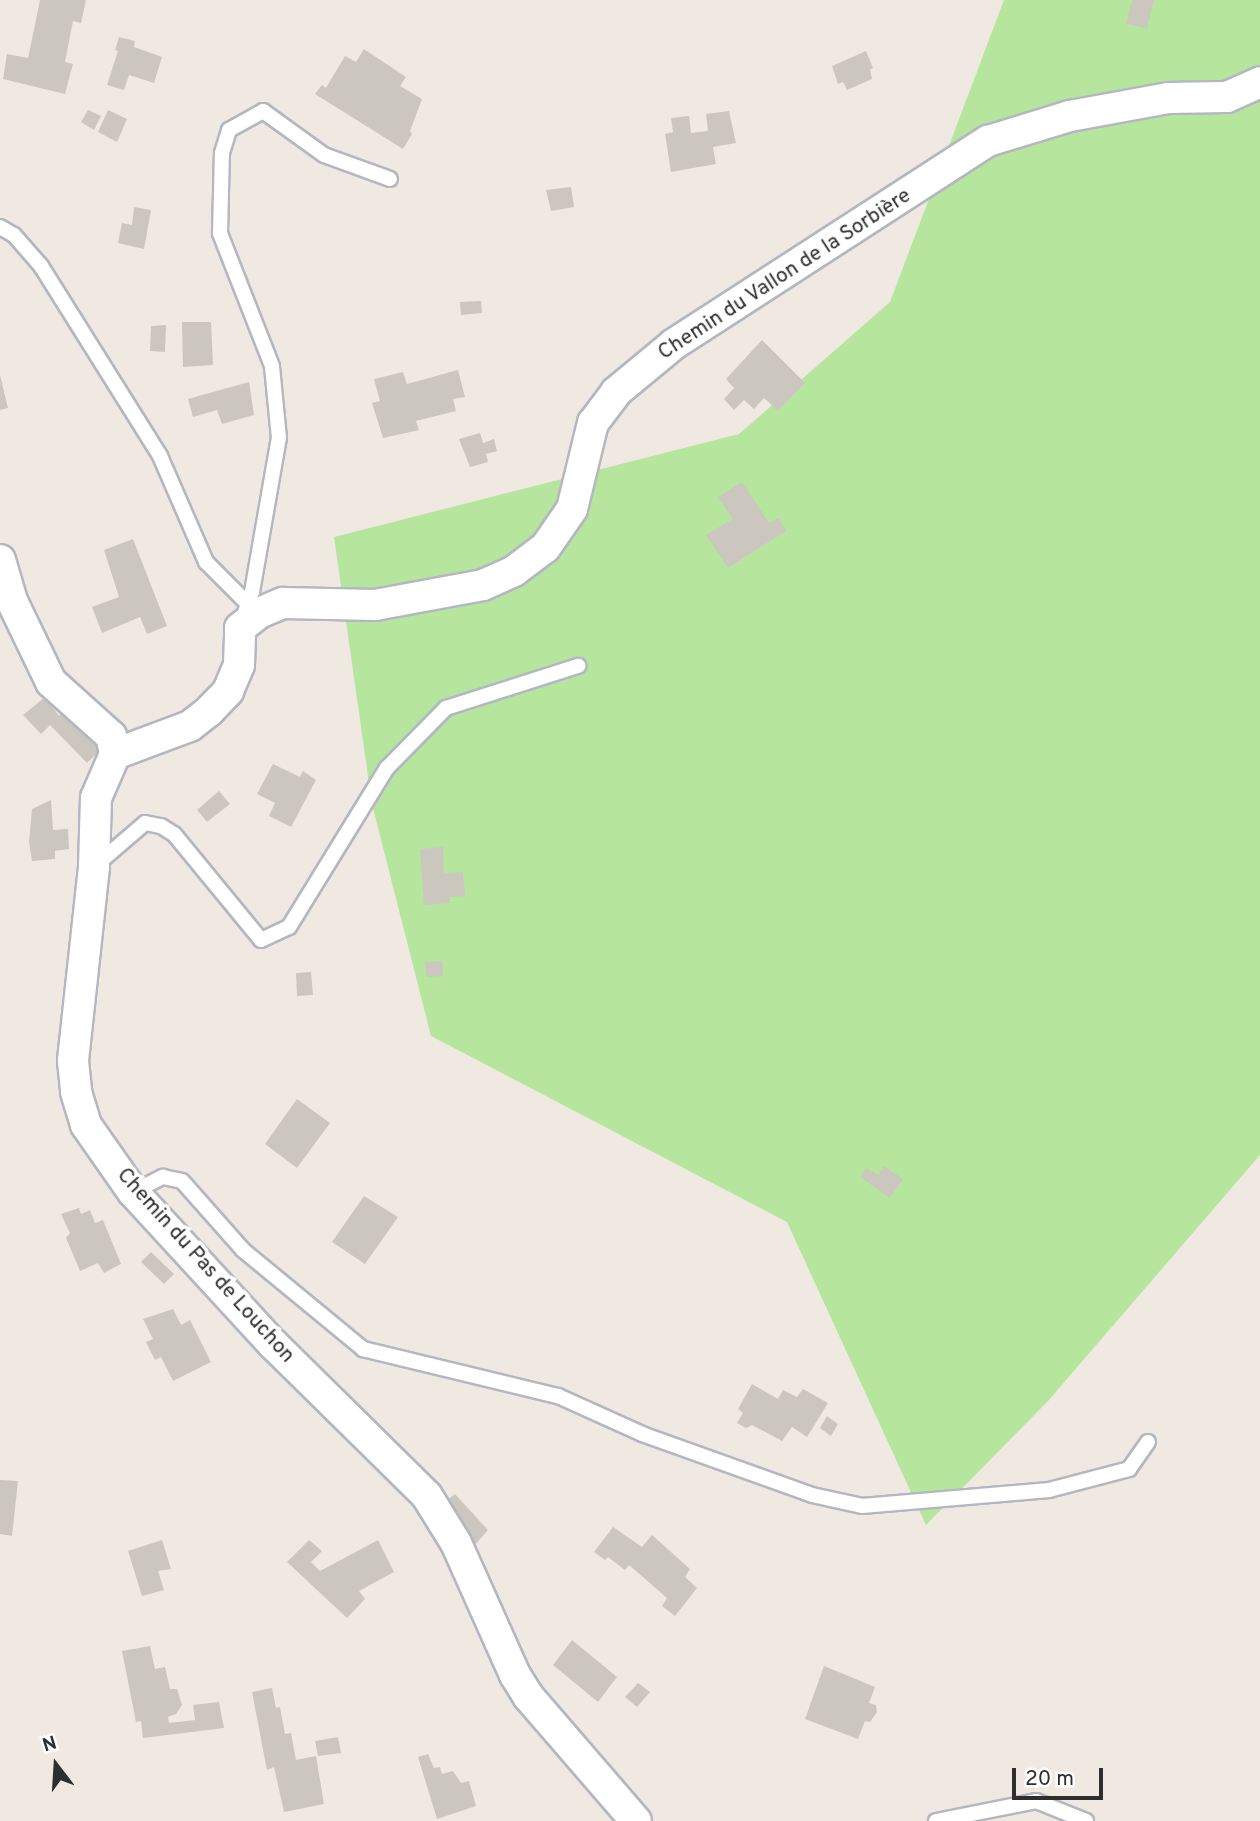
<!DOCTYPE html>
<html>
<head>
<meta charset="utf-8">
<style>
  body { margin:0 }
  #map { position:relative; width:1260px; height:1821px; overflow:hidden; background:#efe9e1; font-family:Overpass,sans-serif }
  div>[style] { position:absolute }
  .green>* { inset:0; background:#b6e59e }
  .building>* { inset:0; background:#cbc7bf }
  .roads { filter:drop-shadow(2px 0 #b4b7c1) drop-shadow(-2px 0 #b4b7c1) drop-shadow(0 2px #b4b7c1) drop-shadow(0 -2px #b4b7c1) }
  .service>* { height:14px; margin:-7px; padding:0 7px; transform-origin:7px; border-radius:7px; background:#fff }
  .minor>* { height:30px; margin:-15px; padding:0 15px; transform-origin:15px; border-radius:15px; background:#fff }
  span { translate:-50% -50%; white-space:nowrap; text-align:center; line-height:1.15; -webkit-text-stroke:7px #fff; paint-order:stroke }
  .street-label { font-size:21px; color:#2e2e2e }
  .north { position:absolute; left:21px; top:1730px; width:70px; height:70px; -webkit-text-stroke:5px #fff; paint-order:stroke; rotate:343deg; font-size:19px; font-weight:700; line-height:28px; text-align:center; color:#2e2e2e }
  .north::after { content:''; display:block; margin:auto; width:24px; height:32px; background:#2e2e2e; clip-path:polygon(50% 0,100% 100%,50% 72%,0 100%) }
  .scale { position:absolute; left:1012px; top:1768px; width:91px; height:32px; box-sizing:border-box; border:4px solid #2e2e2e; border-top:0; padding-left:9px; font-size:21px; line-height:24px; white-space:nowrap; color:#2e2e2e; -webkit-text-stroke:5px #fff; paint-order:stroke }
</style>
</head>
<body>
<div id="map">
  <div class="green">
    <i style="clip-path:polygon(1004px 0,1260px 0,1260px 1155px,1048px 1401px,926px 1525px,787px 1222px,431px 1036px,372px 804px,334px 537px,739px 434px,890px 302px)"></i>
  </div>
  <div class="building">
    <i style="clip-path:polygon(40px 0,86px 0,81px 23px,73px 21px,65px 62px,73px 64px,65px 94px,3px 79px,7px 54px,28px 58px)"></i>
    <i style="clip-path:polygon(1132px 0,1154px 0,1147px 28px,1126px 24px)"></i>
    <i style="clip-path:polygon(119px 37px,135px 41px,134px 47px,162px 57px,154px 83px,129px 75px,124px 90px,107px 85px,118px 51px,115px 50px)"></i>
    <i style="clip-path:polygon(364px 49px,406px 77px,400px 86px,422px 99px,410px 131px,412px 134px,403px 149px,315px 94px,322px 85px,326px 88px,345px 56px,356px 62px)"></i>
    <i style="clip-path:polygon(866px 51px,873px 68px,870px 70px,872px 79px,847px 90px,843px 82px,838px 84px,832px 66px)"></i>
    <i style="clip-path:polygon(88px 110px,101px 116px,94px 130px,81px 122px)"></i>
    <i style="clip-path:polygon(108px 110px,127px 119px,117px 142px,98px 132px)"></i>
    <i style="clip-path:polygon(729px 111px,736px 143px,713px 147px,716px 164px,671px 172px,665px 134px,673px 132px,671px 118px,689px 116px,691px 133px,708px 131px,706px 114px)"></i>
    <i style="clip-path:polygon(571px 187px,574px 207px,551px 211px,546px 190px)"></i>
    <i style="clip-path:polygon(134px 207px,151px 210px,144px 249px,118px 243px,122px 223px,132px 225px)"></i>
    <i style="clip-path:polygon(481px 301px,482px 313px,461px 315px,460px 302px)"></i>
    <i style="clip-path:polygon(182px 322px,211px 322px,213px 365px,183px 367px)"></i>
    <i style="clip-path:polygon(166px 325px,165px 352px,150px 351px,151px 326px)"></i>
    <i style="clip-path:polygon(762px 340px,805px 383px,778px 411px,764px 398px,754px 409px,744px 400px,734px 410px,724px 399px,734px 388px,726px 379px)"></i>
    <i style="clip-path:polygon(458px 370px,465px 397px,453px 399px,456px 411px,416px 421px,419px 430px,383px 438px,372px 403px,380px 401px,374px 379px,403px 372px,407px 384px)"></i>
    <i style="clip-path:polygon(0 375px,8px 408px,0 410px)"></i>
    <i style="clip-path:polygon(249px 382px,254px 415px,222px 424px,217px 410px,193px 417px,188px 399px)"></i>
    <i style="clip-path:polygon(480px 433px,483px 443px,494px 439px,497px 451px,486px 454px,488px 462px,470px 467px,459px 439px)"></i>
    <i style="clip-path:polygon(742px 482px,769px 523px,779px 518px,786px 531px,728px 568px,706px 535px,733px 519px,718px 497px)"></i>
    <i style="clip-path:polygon(133px 539px,167px 626px,147px 634px,140px 617px,102px 633px,92px 607px,119px 597px,104px 550px)"></i>
    <i style="clip-path:polygon(45px 697px,59px 716px,63px 712px,101px 750px,87px 763px,50px 725px,41px 734px,23px 715px)"></i>
    <i style="clip-path:polygon(273px 764px,300px 777px,303px 771px,316px 780px,291px 827px,269px 816px,275px 803px,257px 794px)"></i>
    <i style="clip-path:polygon(219px 791px,230px 804px,207px 822px,197px 810px)"></i>
    <i style="clip-path:polygon(51px 800px,53px 830px,68px 829px,69px 849px,55px 851px,55px 859px,32px 861px,29px 842px,32px 809px)"></i>
    <i style="clip-path:polygon(443px 847px,444px 873px,463px 872px,465px 896px,450px 897px,450px 903px,424px 905px,420px 849px)"></i>
    <i style="clip-path:polygon(442px 961px,443px 976px,427px 977px,425px 962px)"></i>
    <i style="clip-path:polygon(311px 972px,313px 995px,297px 996px,296px 973px)"></i>
    <i style="clip-path:polygon(297px 1099px,330px 1123px,297px 1168px,265px 1144px)"></i>
    <i style="clip-path:polygon(884px 1166px,903px 1179px,890px 1198px,860px 1177px,866px 1168px,878px 1175px)"></i>
    <i style="clip-path:polygon(364px 1196px,398px 1217px,365px 1264px,332px 1242px)"></i>
    <i style="clip-path:polygon(79px 1208px,81px 1214px,90px 1210px,95px 1223px,103px 1220px,121px 1264px,104px 1273px,98px 1263px,80px 1271px,66px 1238px,70px 1233px,61px 1214px)"></i>
    <i style="clip-path:polygon(151px 1252px,174px 1274px,164px 1284px,141px 1262px)"></i>
    <i style="clip-path:polygon(173px 1309px,181px 1325px,190px 1320px,211px 1362px,173px 1381px,161px 1357px,155px 1360px,146px 1342px,153px 1339px,143px 1319px)"></i>
    <i style="clip-path:polygon(752px 1384px,778px 1399px,783px 1390px,797px 1397px,803px 1389px,828px 1403px,807px 1437px,792px 1427px,782px 1441px,752px 1425px,746px 1428px,737px 1423px,743px 1413px,738px 1409px)"></i>
    <i style="clip-path:polygon(827px 1416px,838px 1424px,831px 1436px,820px 1428px)"></i>
    <i style="clip-path:polygon(0 1480px,18px 1481px,12px 1536px,0 1534px)"></i>
    <i style="clip-path:polygon(455px 1494px,488px 1530px,466px 1555px,442px 1504px)"></i>
    <i style="clip-path:polygon(613px 1527px,642px 1547px,652px 1535px,690px 1569px,685px 1577px,697px 1588px,675px 1616px,662px 1606px,667px 1598px,629px 1565px,625px 1570px,608px 1557px,605px 1560px,594px 1552px)"></i>
    <i style="clip-path:polygon(162px 1540px,171px 1569px,158px 1571px,164px 1590px,142px 1596px,128px 1551px)"></i>
    <i style="clip-path:polygon(309px 1540px,322px 1551px,311px 1562px,320px 1571px,378px 1540px,394px 1572px,359px 1591px,365px 1599px,347px 1618px,287px 1562px)"></i>
    <i style="clip-path:polygon(572px 1640px,617px 1677px,598px 1702px,553px 1665px)"></i>
    <i style="clip-path:polygon(150px 1646px,155px 1669px,165px 1667px,170px 1689px,177px 1689px,182px 1705px,176px 1714px,168px 1717px,169px 1723px,195px 1720px,193px 1705px,219px 1702px,224px 1728px,143px 1738px,141px 1721px,136px 1722px,122px 1651px)"></i>
    <i style="clip-path:polygon(824px 1666px,875px 1687px,869px 1703px,876px 1705px,877px 1712px,870px 1722px,865px 1721px,858px 1739px,805px 1719px)"></i>
    <i style="clip-path:polygon(638px 1683px,650px 1692px,637px 1707px,625px 1697px)"></i>
    <i style="clip-path:polygon(272px 1688px,276px 1708px,280px 1707px,285px 1734px,291px 1733px,296px 1760px,316px 1756px,324px 1804px,284px 1812px,274px 1767px,267px 1770px,252px 1692px)"></i>
    <i style="clip-path:polygon(338px 1737px,341px 1753px,318px 1756px,315px 1741px)"></i>
    <i style="clip-path:polygon(428px 1754px,434px 1768px,440px 1767px,442px 1774px,453px 1771px,461px 1783px,469px 1781px,476px 1806px,437px 1819px,418px 1757px)"></i>
  </div>
  <div class="roads">
    <div class="service">
      <i style="left:0;top:227px;width:16px;rotate:30deg"></i>
      <i style="left:14px;top:235px;width:41px;rotate:48.9deg"></i>
      <i style="left:41px;top:266px;width:224px;rotate:57.9deg"></i>
      <i style="left:160px;top:456px;width:116px;rotate:66.5deg"></i>
      <i style="left:206px;top:562px;width:59px;rotate:45deg"></i>
      <i style="left:243px;top:619px;width:28px;rotate:-72deg"></i>
      <i style="left:252px;top:592px;width:156px;rotate:-80.1deg"></i>
      <i style="left:279px;top:438px;width:72px;rotate:-95.6deg"></i>
      <i style="left:272px;top:366px;width:143px;rotate:-111.4deg"></i>
      <i style="left:220px;top:233px;width:80px;rotate:-88.6deg"></i>
      <i style="left:222px;top:153px;width:24px;rotate:-73deg"></i>
      <i style="left:229px;top:130px;width:39px;rotate:-29deg"></i>
      <i style="left:263px;top:111px;width:75px;rotate:35.8deg"></i>
      <i style="left:324px;top:155px;width:70px;rotate:20deg"></i>
      <i style="left:95px;top:866px;width:66px;rotate:-40.7deg"></i>
      <i style="left:145px;top:823px;width:16px;rotate:11deg"></i>
      <i style="left:161px;top:826px;width:15px;rotate:32deg"></i>
      <i style="left:174px;top:834px;width:137px;rotate:50.6deg"></i>
      <i style="left:261px;top:940px;width:31px;rotate:-25deg"></i>
      <i style="left:289px;top:927px;width:187px;rotate:-58.4deg"></i>
      <i style="left:387px;top:768px;width:84px;rotate:-45.5deg"></i>
      <i style="left:446px;top:708px;width:139px;rotate:-17.7deg"></i>
      <i style="left:133px;top:1192px;width:34px;rotate:-27deg"></i>
      <i style="left:163px;top:1177px;width:19px;rotate:12deg"></i>
      <i style="left:182px;top:1181px;width:92px;rotate:48.5deg"></i>
      <i style="left:243px;top:1250px;width:156px;rotate:39.5deg"></i>
      <i style="left:363px;top:1349px;width:201px;rotate:13.6deg"></i>
      <i style="left:558px;top:1396px;width:92px;rotate:24.3deg"></i>
      <i style="left:642px;top:1434px;width:181px;rotate:19.7deg"></i>
      <i style="left:812px;top:1495px;width:51px;rotate:12.4deg"></i>
      <i style="left:862px;top:1506px;width:188px;rotate:-4.9deg"></i>
      <i style="left:1049px;top:1490px;width:83px;rotate:-14.7deg"></i>
      <i style="left:1129px;top:1469px;width:33px;rotate:-55deg"></i>
      <i style="left:936px;top:1821px;width:102px;rotate:-11.3deg"></i>
      <i style="left:1036px;top:1801px;width:54px;rotate:21.8deg"></i>
    </div>
    <div class="minor">
      <i style="left:0;top:560px;width:43px;rotate:73.7deg"></i>
      <i style="left:12px;top:601px;width:90px;rotate:64.3deg"></i>
      <i style="left:51px;top:682px;width:81px;rotate:42deg"></i>
      <i style="left:111px;top:736px;width:18px;rotate:77deg"></i>
      <i style="left:115px;top:754px;width:48px;rotate:113.4deg"></i>
      <i style="left:96px;top:798px;width:69px;rotate:91.7deg"></i>
      <i style="left:94px;top:867px;width:195px;rotate:96.2deg"></i>
      <i style="left:73px;top:1061px;width:31px;rotate:84deg"></i>
      <i style="left:76px;top:1092px;width:34px;rotate:73deg"></i>
      <i style="left:86px;top:1125px;width:82px;rotate:55deg"></i>
      <i style="left:133px;top:1192px;width:207px;rotate:47.4deg"></i>
      <i style="left:273px;top:1344px;width:216px;rotate:44.6deg"></i>
      <i style="left:427px;top:1496px;width:55px;rotate:58.3deg"></i>
      <i style="left:456px;top:1543px;width:145px;rotate:65.9deg"></i>
      <i style="left:515px;top:1675px;width:25px;rotate:58deg"></i>
      <i style="left:528px;top:1696px;width:165px;rotate:49.2deg"></i>
      <i style="left:115px;top:754px;width:80px;rotate:-20.5deg"></i>
      <i style="left:190px;top:726px;width:24px;rotate:-38deg"></i>
      <i style="left:209px;top:711px;width:28px;rotate:-46deg"></i>
      <i style="left:228px;top:691px;width:28px;rotate:-67deg"></i>
      <i style="left:239px;top:665px;width:37px;rotate:-88deg"></i>
      <i style="left:240px;top:628px;width:24px;rotate:-38deg"></i>
      <i style="left:259px;top:613px;width:26px;rotate:-23deg"></i>
      <i style="left:283px;top:603px;width:92px;rotate:1.2deg"></i>
      <i style="left:375px;top:605px;width:110px;rotate:-10.5deg"></i>
      <i style="left:483px;top:585px;width:34px;rotate:-24deg"></i>
      <i style="left:514px;top:571px;width:39px;rotate:-37deg"></i>
      <i style="left:545px;top:548px;width:47px;rotate:-55.3deg"></i>
      <i style="left:572px;top:509px;width:89px;rotate:-76.3deg"></i>
      <i style="left:593px;top:423px;width:39px;rotate:-53deg"></i>
      <i style="left:616px;top:392px;width:75px;rotate:-39.6deg"></i>
      <i style="left:674px;top:344px;width:374px;rotate:-32.9deg"></i>
      <i style="left:988px;top:141px;width:86px;rotate:-17deg"></i>
      <i style="left:1070px;top:116px;width:100px;rotate:-10.4deg"></i>
      <i style="left:1168px;top:98px;width:59px;rotate:-1deg"></i>
      <i style="left:1227px;top:97px;width:36px;rotate:-24deg"></i>
    </div>
  </div>
  <div class="street-label">
    <span style="left:785px;top:275px;rotate:-33deg">Chemin du Vallon de la Sorbière</span>
    <span style="left:205px;top:1266px;rotate:48deg">Chemin du Pas de Louchon</span>
  </div>
  <div class="north">N</div>
  <div class="scale">20 m</div>
</div>
</body>
</html>
